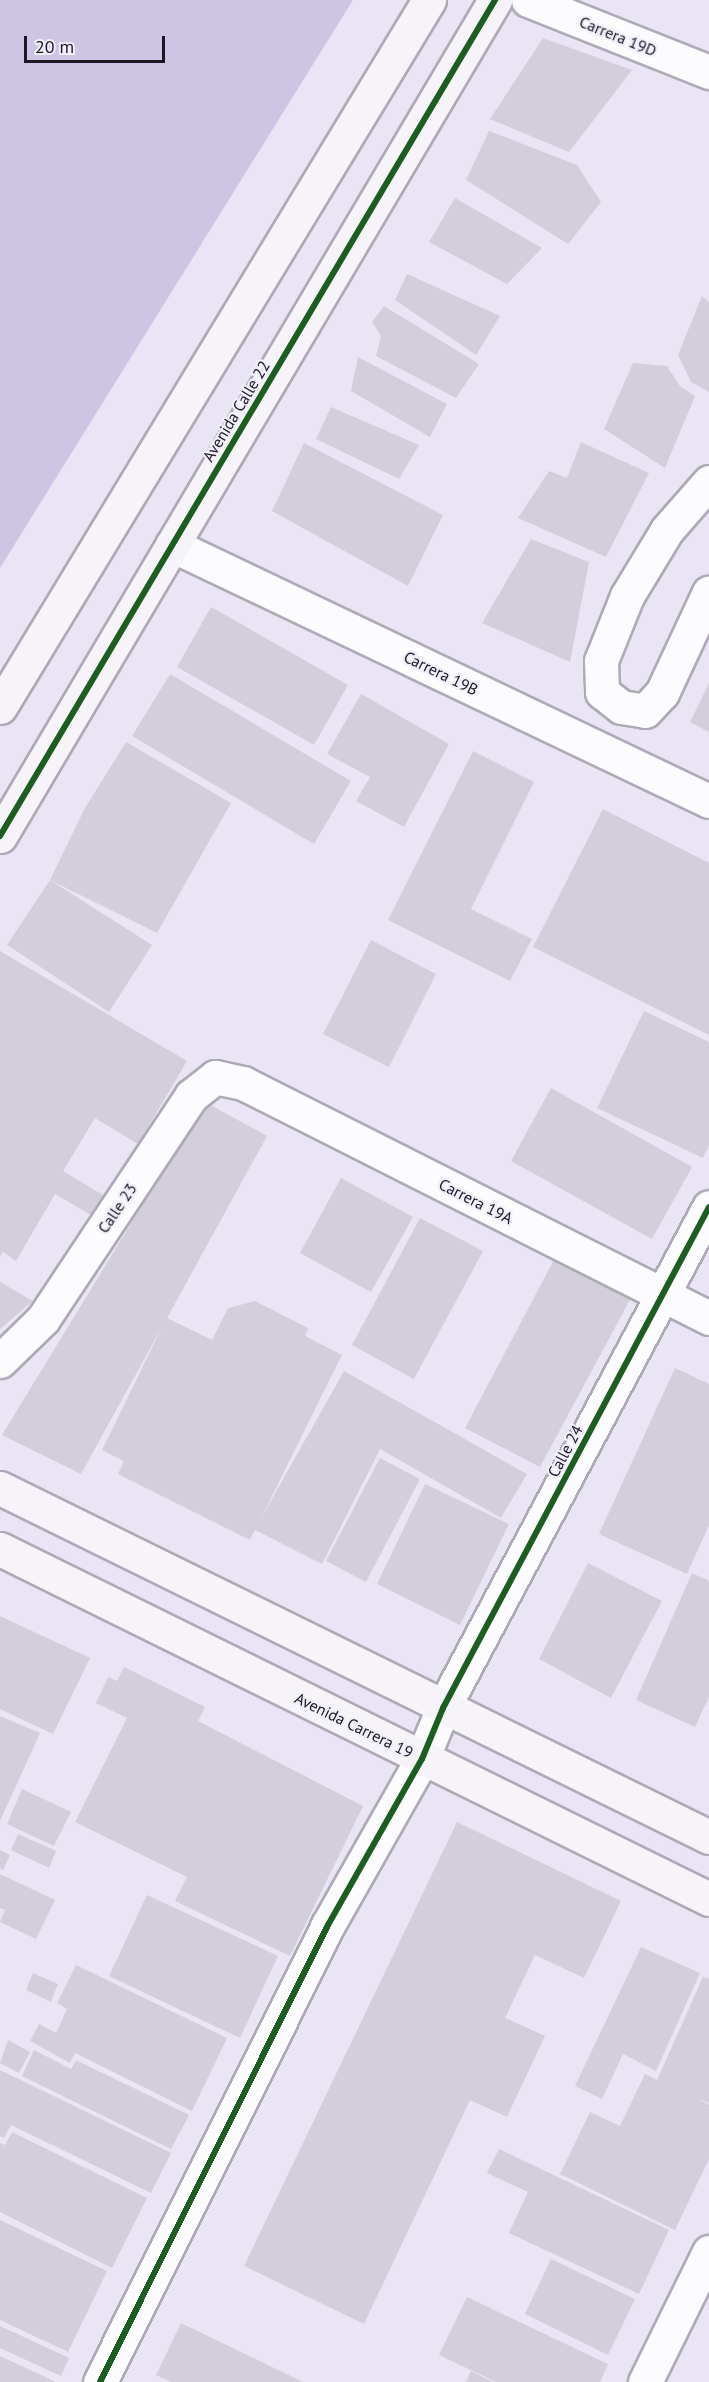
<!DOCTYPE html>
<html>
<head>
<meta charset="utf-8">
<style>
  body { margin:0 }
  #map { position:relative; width:709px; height:2382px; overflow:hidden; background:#eae5f4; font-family:"PT Sans",sans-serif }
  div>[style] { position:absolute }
  .green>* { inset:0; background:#cec5e4 }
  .building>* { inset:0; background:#d2ceda }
  .roads { filter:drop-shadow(2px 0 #aea9b6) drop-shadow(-2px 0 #aea9b6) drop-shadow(0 2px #aea9b6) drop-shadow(0 -2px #aea9b6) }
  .street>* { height:33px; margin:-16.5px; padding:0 16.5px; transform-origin:16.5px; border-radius:16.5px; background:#fcfbfd }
  .secondary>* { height:33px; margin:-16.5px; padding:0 16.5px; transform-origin:16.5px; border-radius:16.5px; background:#f6f4f9 }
  .cycleway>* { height:6px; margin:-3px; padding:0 3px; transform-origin:3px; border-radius:3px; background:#1b5e20 }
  span { translate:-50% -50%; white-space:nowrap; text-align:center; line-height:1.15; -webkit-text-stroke:4.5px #f2effc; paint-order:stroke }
  .street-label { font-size:16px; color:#1b1723 }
  .scale { position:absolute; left:24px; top:36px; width:141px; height:27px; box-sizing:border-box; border:3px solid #1b1723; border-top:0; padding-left:8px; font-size:18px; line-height:21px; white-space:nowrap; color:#1b1723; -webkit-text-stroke:4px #f2effc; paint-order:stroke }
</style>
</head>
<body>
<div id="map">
  <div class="green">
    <i style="clip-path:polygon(0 0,353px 0,0 568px)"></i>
  </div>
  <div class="building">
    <i style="clip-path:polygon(543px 38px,632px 70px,569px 152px,490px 119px)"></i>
    <i style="clip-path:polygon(489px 131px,577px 165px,601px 202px,568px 244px,466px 180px)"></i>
    <i style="clip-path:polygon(455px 198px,542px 248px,507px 284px,429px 242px)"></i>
    <i style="clip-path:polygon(407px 274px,500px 316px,476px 355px,395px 300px)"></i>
    <i style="clip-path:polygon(702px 296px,709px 302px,709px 392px,691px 382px,678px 355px)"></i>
    <i style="clip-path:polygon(384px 306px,479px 364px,456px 398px,376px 356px,381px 336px,372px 322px)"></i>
    <i style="clip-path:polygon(358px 357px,447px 404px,430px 437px,351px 391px)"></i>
    <i style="clip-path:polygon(633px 363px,667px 366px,680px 386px,695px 396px,665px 468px,604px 429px)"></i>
    <i style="clip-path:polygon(331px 407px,419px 445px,399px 479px,316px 439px)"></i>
    <i style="clip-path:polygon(581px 442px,649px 473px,606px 557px,518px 518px,549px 471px,567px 478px)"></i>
    <i style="clip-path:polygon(304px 443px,443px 515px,408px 586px,272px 511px)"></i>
    <i style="clip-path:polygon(531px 539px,589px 562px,570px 662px,482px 623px)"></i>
    <i style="clip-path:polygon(211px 607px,348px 685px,314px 745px,177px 667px)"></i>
    <i style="clip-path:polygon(170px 674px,351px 781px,314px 844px,132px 736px)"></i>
    <i style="clip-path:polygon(709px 683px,709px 732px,690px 722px)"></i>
    <i style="clip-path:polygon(361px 694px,449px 744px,404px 827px,356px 801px,370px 777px,327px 754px)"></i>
    <i style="clip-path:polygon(126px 742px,231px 803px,157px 933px,50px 880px,85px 808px)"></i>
    <i style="clip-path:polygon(473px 751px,534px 782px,471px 909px,532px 939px,510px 981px,388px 920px)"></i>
    <i style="clip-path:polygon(603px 809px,709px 863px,709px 1035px,533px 947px)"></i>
    <i style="clip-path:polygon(50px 880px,152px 945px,109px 1012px,7px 945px)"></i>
    <i style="clip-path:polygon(371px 940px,436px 974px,389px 1067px,323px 1034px)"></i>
    <i style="clip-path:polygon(0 951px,187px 1061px,138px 1144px,95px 1118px,63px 1171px,103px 1195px,91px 1215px,55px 1194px,16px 1261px,3px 1252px,0 1257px)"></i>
    <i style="clip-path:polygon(644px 1011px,709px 1042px,709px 1145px,703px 1158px,597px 1108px)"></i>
    <i style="clip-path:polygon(551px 1088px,692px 1167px,652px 1239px,511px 1161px)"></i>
    <i style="clip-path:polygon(205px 1102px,267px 1136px,167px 1318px,212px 1340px,228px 1308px,255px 1301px,308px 1328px,305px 1336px,342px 1355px,260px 1520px,344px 1371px,527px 1474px,501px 1518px,380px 1449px,322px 1564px,255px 1530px,250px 1540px,118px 1474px,124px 1461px,102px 1450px,163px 1325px,81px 1474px,2px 1435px)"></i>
    <i style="clip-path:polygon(341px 1178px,413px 1217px,371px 1292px,300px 1253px)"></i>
    <i style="clip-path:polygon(420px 1218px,483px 1251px,414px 1379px,352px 1345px)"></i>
    <i style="clip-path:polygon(556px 1256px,632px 1296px,540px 1467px,465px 1428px)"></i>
    <i style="clip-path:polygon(0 1282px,33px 1301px,0 1329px)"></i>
    <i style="clip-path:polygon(675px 1368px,709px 1384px,709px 1525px,687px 1574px,599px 1534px)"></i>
    <i style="clip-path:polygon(380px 1458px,420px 1479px,366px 1582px,326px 1561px)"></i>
    <i style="clip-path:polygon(425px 1484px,509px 1524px,460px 1625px,377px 1584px)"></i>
    <i style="clip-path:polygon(588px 1563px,662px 1601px,611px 1698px,539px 1659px)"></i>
    <i style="clip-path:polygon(692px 1573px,709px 1581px,709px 1697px,695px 1727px,636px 1700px)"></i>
    <i style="clip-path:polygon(0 1616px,90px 1658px,53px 1734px,0 1709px)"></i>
    <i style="clip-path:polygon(124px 1667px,205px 1707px,198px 1721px,363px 1806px,290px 1956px,175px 1901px,187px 1877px,75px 1822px,127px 1718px,96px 1703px,108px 1677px,117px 1681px)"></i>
    <i style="clip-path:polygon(0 1716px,40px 1733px,0 1821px)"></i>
    <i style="clip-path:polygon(22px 1789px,71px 1812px,54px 1846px,7px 1824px)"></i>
    <i style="clip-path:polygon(457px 1822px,621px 1901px,584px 1978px,535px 1955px,505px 2018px,545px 2036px,507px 2117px,470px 2100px,364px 2324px,244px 2266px)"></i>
    <i style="clip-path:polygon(18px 1834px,56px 1851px,49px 1868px,11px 1850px)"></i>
    <i style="clip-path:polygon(0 1850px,10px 1855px,3px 1870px,0 1868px)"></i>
    <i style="clip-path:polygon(0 1874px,55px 1900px,36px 1939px,0 1922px,5px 1910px,0 1908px)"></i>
    <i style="clip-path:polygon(147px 1895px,278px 1956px,240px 2038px,109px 1976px)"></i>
    <i style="clip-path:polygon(641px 1947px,700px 1973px,656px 2071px,623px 2054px,602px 2099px,575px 2086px)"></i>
    <i style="clip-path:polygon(76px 1965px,227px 2038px,192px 2111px,75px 2053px,70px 2063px,30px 2041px,39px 2024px,56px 2033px,67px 2009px,57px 2003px)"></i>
    <i style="clip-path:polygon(33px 1973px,58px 1984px,51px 2002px,26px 1990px)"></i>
    <i style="clip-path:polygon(703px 1977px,709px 1979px,709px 2103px,698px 2099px,709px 2105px,709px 2159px,675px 2230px,560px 2174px,590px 2112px,620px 2126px,645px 2074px,657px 2080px)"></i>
    <i style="clip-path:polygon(8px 2040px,30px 2052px,19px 2073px,0 2063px)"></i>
    <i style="clip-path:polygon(34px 2050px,71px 2069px,76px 2060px,189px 2115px,171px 2149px,22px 2076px)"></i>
    <i style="clip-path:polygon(0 2070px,171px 2153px,151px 2193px,11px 2125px,4px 2138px,0 2136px)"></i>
    <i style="clip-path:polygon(12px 2132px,147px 2198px,112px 2268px,0 2212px,0 2143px,5px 2145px)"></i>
    <i style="clip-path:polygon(499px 2149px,669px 2230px,639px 2294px,509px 2233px,528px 2192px,487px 2173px)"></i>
    <i style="clip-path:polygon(0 2220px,107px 2271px,68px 2352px,0 2320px)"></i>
    <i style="clip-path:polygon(551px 2259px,635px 2299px,608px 2355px,525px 2314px)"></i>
    <i style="clip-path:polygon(467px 2297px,608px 2364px,600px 2382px,496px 2382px,439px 2355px)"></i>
    <i style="clip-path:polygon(181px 2323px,303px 2382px,171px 2382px,156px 2375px)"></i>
    <i style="clip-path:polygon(0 2326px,69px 2358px,61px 2376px,0 2348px)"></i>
    <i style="clip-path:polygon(0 2356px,56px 2382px,0 2382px)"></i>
    <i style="clip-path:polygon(471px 2371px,493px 2382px,466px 2382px)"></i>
  </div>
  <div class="roads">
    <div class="street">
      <i style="left:528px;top:0;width:195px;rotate:21.7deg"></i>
      <i style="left:709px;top:482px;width:64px;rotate:131.2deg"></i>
      <i style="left:667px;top:530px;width:77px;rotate:121.2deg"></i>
      <i style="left:627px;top:596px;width:70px;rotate:111.8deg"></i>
      <i style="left:601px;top:661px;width:31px;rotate:88deg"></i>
      <i style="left:602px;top:692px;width:24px;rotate:38deg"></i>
      <i style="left:621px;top:707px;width:24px;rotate:9deg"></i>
      <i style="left:645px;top:711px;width:25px;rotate:-47deg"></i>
      <i style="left:662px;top:693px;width:111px;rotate:-65deg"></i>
      <i style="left:172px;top:545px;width:595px;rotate:25.49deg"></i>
      <i style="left:0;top:1361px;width:60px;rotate:-44.3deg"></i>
      <i style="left:43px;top:1319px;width:268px;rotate:-56.4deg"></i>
      <i style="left:191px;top:1096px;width:31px;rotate:-38deg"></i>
      <i style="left:215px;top:1077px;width:29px;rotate:12deg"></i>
      <i style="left:243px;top:1083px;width:522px;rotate:26.76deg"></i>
      <i style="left:100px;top:2382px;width:511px;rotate:-63.49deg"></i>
      <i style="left:328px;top:1925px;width:191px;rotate:-60.5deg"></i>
      <i style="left:422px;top:1759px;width:55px;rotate:-67.6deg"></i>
      <i style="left:443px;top:1708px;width:567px;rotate:-62.03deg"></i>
      <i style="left:645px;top:2382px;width:145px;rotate:-63.8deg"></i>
    </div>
    <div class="secondary">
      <i style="left:0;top:707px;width:827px;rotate:-58.75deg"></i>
      <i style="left:0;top:836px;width:972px;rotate:-59.37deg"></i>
      <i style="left:0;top:1488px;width:790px;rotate:26.21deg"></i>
      <i style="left:0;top:1549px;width:791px;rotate:26.27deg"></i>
    </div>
  </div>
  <div class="cycleway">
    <i style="left:0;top:836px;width:972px;rotate:-59.37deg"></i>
    <i style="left:100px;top:2382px;width:511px;rotate:-63.49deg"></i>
    <i style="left:328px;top:1925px;width:191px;rotate:-60.5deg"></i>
    <i style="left:422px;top:1759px;width:55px;rotate:-67.6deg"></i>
    <i style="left:443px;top:1708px;width:567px;rotate:-62.03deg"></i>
  </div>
  <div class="street-label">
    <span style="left:618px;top:36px;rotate:22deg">Carrera 19D</span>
    <span style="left:236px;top:411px;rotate:-59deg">Avenida Calle 22</span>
    <span style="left:441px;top:673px;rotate:26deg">Carrera 19B</span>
    <span style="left:476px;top:1201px;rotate:27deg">Carrera 19A</span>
    <span style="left:117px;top:1208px;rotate:-56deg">Calle 23</span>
    <span style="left:565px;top:1451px;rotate:-62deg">Calle 24</span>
    <span style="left:354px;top:1725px;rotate:26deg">Avenida Carrera 19</span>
  </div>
  <div class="scale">20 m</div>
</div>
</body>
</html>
